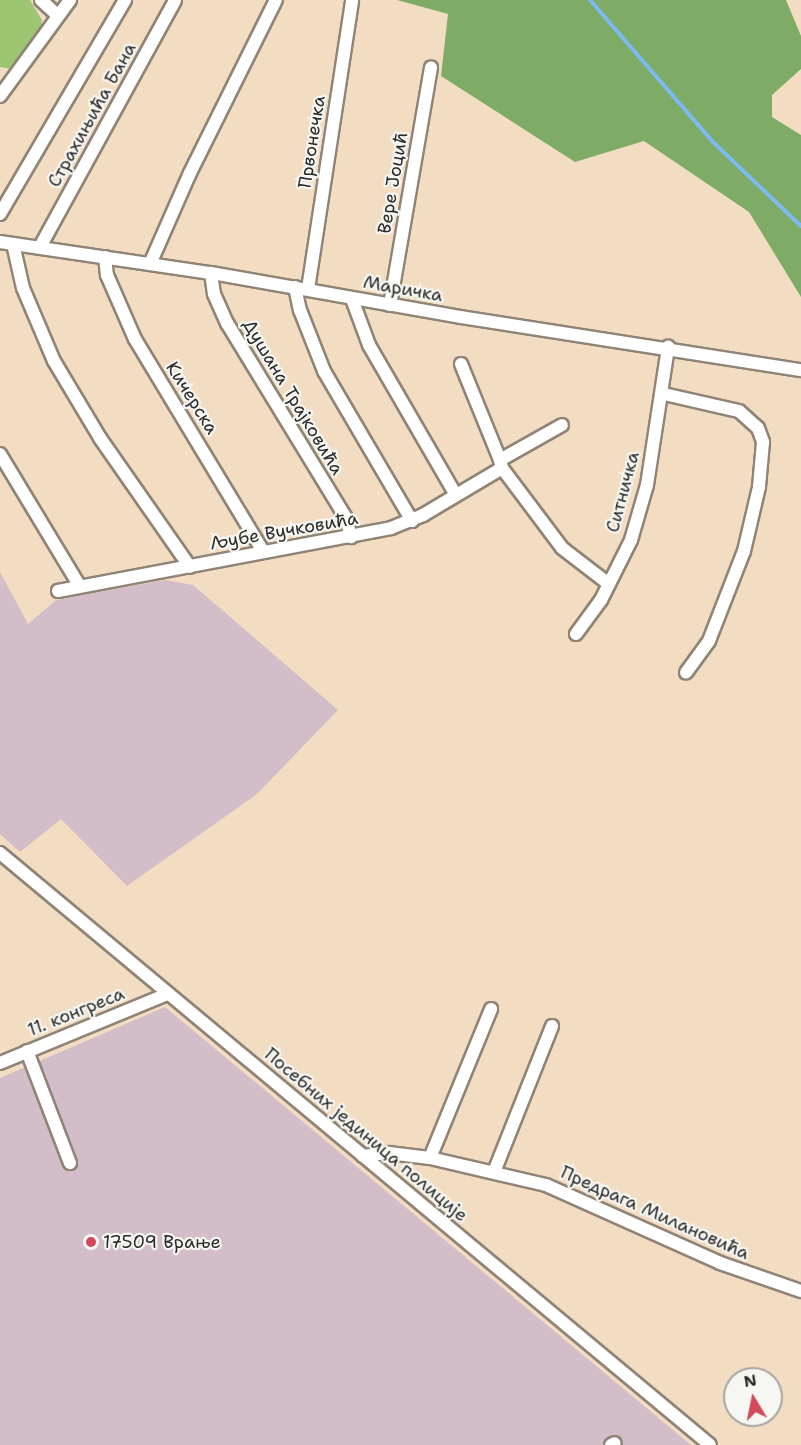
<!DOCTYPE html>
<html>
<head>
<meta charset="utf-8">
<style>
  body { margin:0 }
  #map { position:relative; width:801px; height:1445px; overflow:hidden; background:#f3ddc2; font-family:"Shantell Sans",sans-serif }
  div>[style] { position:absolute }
  .industrial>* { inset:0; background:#d2bdc8 }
  .green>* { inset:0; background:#9dc673 }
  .forest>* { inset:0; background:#7eab65 }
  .stream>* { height:4px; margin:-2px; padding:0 2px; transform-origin:2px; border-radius:2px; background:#7dbaf0 }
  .roads { filter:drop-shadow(2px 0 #8f8476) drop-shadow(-2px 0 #8f8476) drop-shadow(0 2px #8f8476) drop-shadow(0 -2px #8f8476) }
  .minor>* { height:12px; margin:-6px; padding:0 6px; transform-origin:6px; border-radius:6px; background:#fff }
  .dots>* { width:16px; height:16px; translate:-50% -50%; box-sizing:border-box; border:3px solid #f6f6f2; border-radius:50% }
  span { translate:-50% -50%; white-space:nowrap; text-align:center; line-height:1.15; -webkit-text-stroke:4.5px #f6f6f2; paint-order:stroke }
  .street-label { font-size:18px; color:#2b2b2b }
  .poi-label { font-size:18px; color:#2b2b2b }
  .left { translate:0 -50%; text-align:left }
  .north { position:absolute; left:723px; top:1367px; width:60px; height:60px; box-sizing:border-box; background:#f6f6f2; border:2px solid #a5a5a2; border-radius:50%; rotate:350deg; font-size:16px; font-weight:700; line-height:24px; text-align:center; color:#2b2b2b }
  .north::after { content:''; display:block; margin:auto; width:21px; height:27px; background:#d1495b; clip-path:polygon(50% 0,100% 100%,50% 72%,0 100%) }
</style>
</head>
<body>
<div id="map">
  <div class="industrial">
    <i style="clip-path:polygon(0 572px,28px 624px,56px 600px,165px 580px,193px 585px,338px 710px,257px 794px,127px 886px,61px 819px,20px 852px,0 834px)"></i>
    <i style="clip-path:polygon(165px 1007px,691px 1445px,0 1445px,0 1078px)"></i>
  </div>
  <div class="green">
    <i style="clip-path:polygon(0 0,30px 0,42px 20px,40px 31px,12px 69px,0 67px)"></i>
  </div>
  <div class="forest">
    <i style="clip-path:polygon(397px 0,786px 0,801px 36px,801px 69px,772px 95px,772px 117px,801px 135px,801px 297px,749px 212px,644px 141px,575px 162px,441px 76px,448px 14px)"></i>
  </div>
  <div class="stream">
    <i style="left:590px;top:0;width:186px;rotate:49.1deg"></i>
    <i style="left:712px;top:141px;width:123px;rotate:43.7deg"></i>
  </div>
  <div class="roads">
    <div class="minor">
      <i style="left:41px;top:0;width:23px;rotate:43deg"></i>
      <i style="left:0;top:96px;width:119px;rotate:-53.9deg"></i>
      <i style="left:0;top:214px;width:248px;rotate:-59.7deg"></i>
      <i style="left:0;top:242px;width:213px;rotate:8.4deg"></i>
      <i style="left:211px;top:273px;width:254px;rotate:10deg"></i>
      <i style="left:461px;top:317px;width:344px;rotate:8.9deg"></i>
      <i style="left:13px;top:244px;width:45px;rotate:77.2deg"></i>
      <i style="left:23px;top:288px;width:79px;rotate:67deg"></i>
      <i style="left:54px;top:361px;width:90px;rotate:59.1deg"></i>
      <i style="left:100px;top:438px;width:157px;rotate:55.1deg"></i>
      <i style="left:40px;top:247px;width:281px;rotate:-61.3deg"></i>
      <i style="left:105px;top:257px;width:18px;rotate:84deg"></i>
      <i style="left:107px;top:275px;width:70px;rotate:66.4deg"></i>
      <i style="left:135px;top:339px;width:248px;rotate:58.9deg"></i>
      <i style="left:150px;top:264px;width:99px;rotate:-66.3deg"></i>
      <i style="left:190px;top:173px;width:193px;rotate:-63.6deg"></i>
      <i style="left:211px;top:273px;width:21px;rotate:82deg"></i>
      <i style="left:214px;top:294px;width:32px;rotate:66deg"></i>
      <i style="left:227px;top:323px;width:228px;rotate:58.6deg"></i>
      <i style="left:346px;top:518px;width:20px;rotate:75deg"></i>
      <i style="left:295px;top:287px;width:24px;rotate:78deg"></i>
      <i style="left:300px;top:310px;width:66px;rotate:68.5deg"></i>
      <i style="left:324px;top:371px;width:174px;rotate:59.6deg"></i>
      <i style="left:308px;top:289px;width:292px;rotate:-81.3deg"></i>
      <i style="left:352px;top:299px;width:49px;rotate:69.7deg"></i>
      <i style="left:369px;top:345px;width:173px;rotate:59.9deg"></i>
      <i style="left:390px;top:305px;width:241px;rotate:-80.2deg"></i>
      <i style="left:461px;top:364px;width:104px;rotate:67.9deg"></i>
      <i style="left:664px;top:394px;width:77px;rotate:12.8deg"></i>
      <i style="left:739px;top:411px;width:25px;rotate:42deg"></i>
      <i style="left:758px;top:428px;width:15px;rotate:70deg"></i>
      <i style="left:763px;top:442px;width:45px;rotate:95.1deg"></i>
      <i style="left:759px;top:487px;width:66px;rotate:103.2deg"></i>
      <i style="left:744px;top:551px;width:97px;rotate:111.3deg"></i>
      <i style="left:709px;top:641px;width:39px;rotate:126deg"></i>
      <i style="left:0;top:454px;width:153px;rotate:58.9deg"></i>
      <i style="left:502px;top:468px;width:100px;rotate:53.1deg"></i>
      <i style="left:562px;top:548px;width:59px;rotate:37.5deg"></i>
      <i style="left:58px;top:591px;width:339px;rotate:-10.7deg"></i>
      <i style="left:391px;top:528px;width:35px;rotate:-22deg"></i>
      <i style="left:423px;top:515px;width:92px;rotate:-30.7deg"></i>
      <i style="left:502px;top:468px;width:8px;rotate:-104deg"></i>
      <i style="left:500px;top:460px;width:71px;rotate:-29.4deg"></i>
      <i style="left:576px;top:634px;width:42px;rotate:-53.7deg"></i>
      <i style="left:601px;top:600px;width:67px;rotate:-63.4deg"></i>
      <i style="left:631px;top:540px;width:57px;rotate:-73.8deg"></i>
      <i style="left:647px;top:485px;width:140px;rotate:-81.3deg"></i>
      <i style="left:0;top:853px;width:924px;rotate:39.82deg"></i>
      <i style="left:27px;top:1051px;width:120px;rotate:69deg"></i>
      <i style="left:0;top:1063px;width:181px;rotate:-22.4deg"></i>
      <i style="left:363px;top:1156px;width:26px;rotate:-7deg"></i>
      <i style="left:389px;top:1153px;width:41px;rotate:7deg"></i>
      <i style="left:430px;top:1158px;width:119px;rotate:13.1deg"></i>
      <i style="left:546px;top:1185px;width:191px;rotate:24.1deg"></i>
      <i style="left:720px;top:1263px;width:86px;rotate:19.1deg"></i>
      <i style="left:430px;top:1158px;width:161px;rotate:-67.7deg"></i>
      <i style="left:494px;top:1172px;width:157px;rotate:-68.3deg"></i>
      <i style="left:611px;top:1445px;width:4px;rotate:-27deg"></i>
    </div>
  </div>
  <div class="dots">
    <i style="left:91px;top:1242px;background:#d1495b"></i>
  </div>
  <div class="street-label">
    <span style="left:92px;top:115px;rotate:-61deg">Страхињића Бана</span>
    <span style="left:312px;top:142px;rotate:-81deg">Првонечка</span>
    <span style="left:393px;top:183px;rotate:-80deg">Вере Јоцић</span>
    <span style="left:403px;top:289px;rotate:10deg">Маричка</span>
    <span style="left:293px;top:397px;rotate:59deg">Душана Трајковића</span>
    <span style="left:192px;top:398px;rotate:58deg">Кичерска</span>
    <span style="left:623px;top:492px;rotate:-75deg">Ситничка</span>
    <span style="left:284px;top:531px;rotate:-10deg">Љубе Вучковића</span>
    <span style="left:76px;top:1012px;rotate:-22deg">11. конгреса</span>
    <span style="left:366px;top:1135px;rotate:40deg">Посебних јединица полиције</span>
    <span style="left:655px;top:1213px;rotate:24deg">Предрага Милановића</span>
  </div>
  <div class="poi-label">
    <span class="left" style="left:103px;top:1242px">17509 Врање</span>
  </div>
  <div class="north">N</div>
</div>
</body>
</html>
